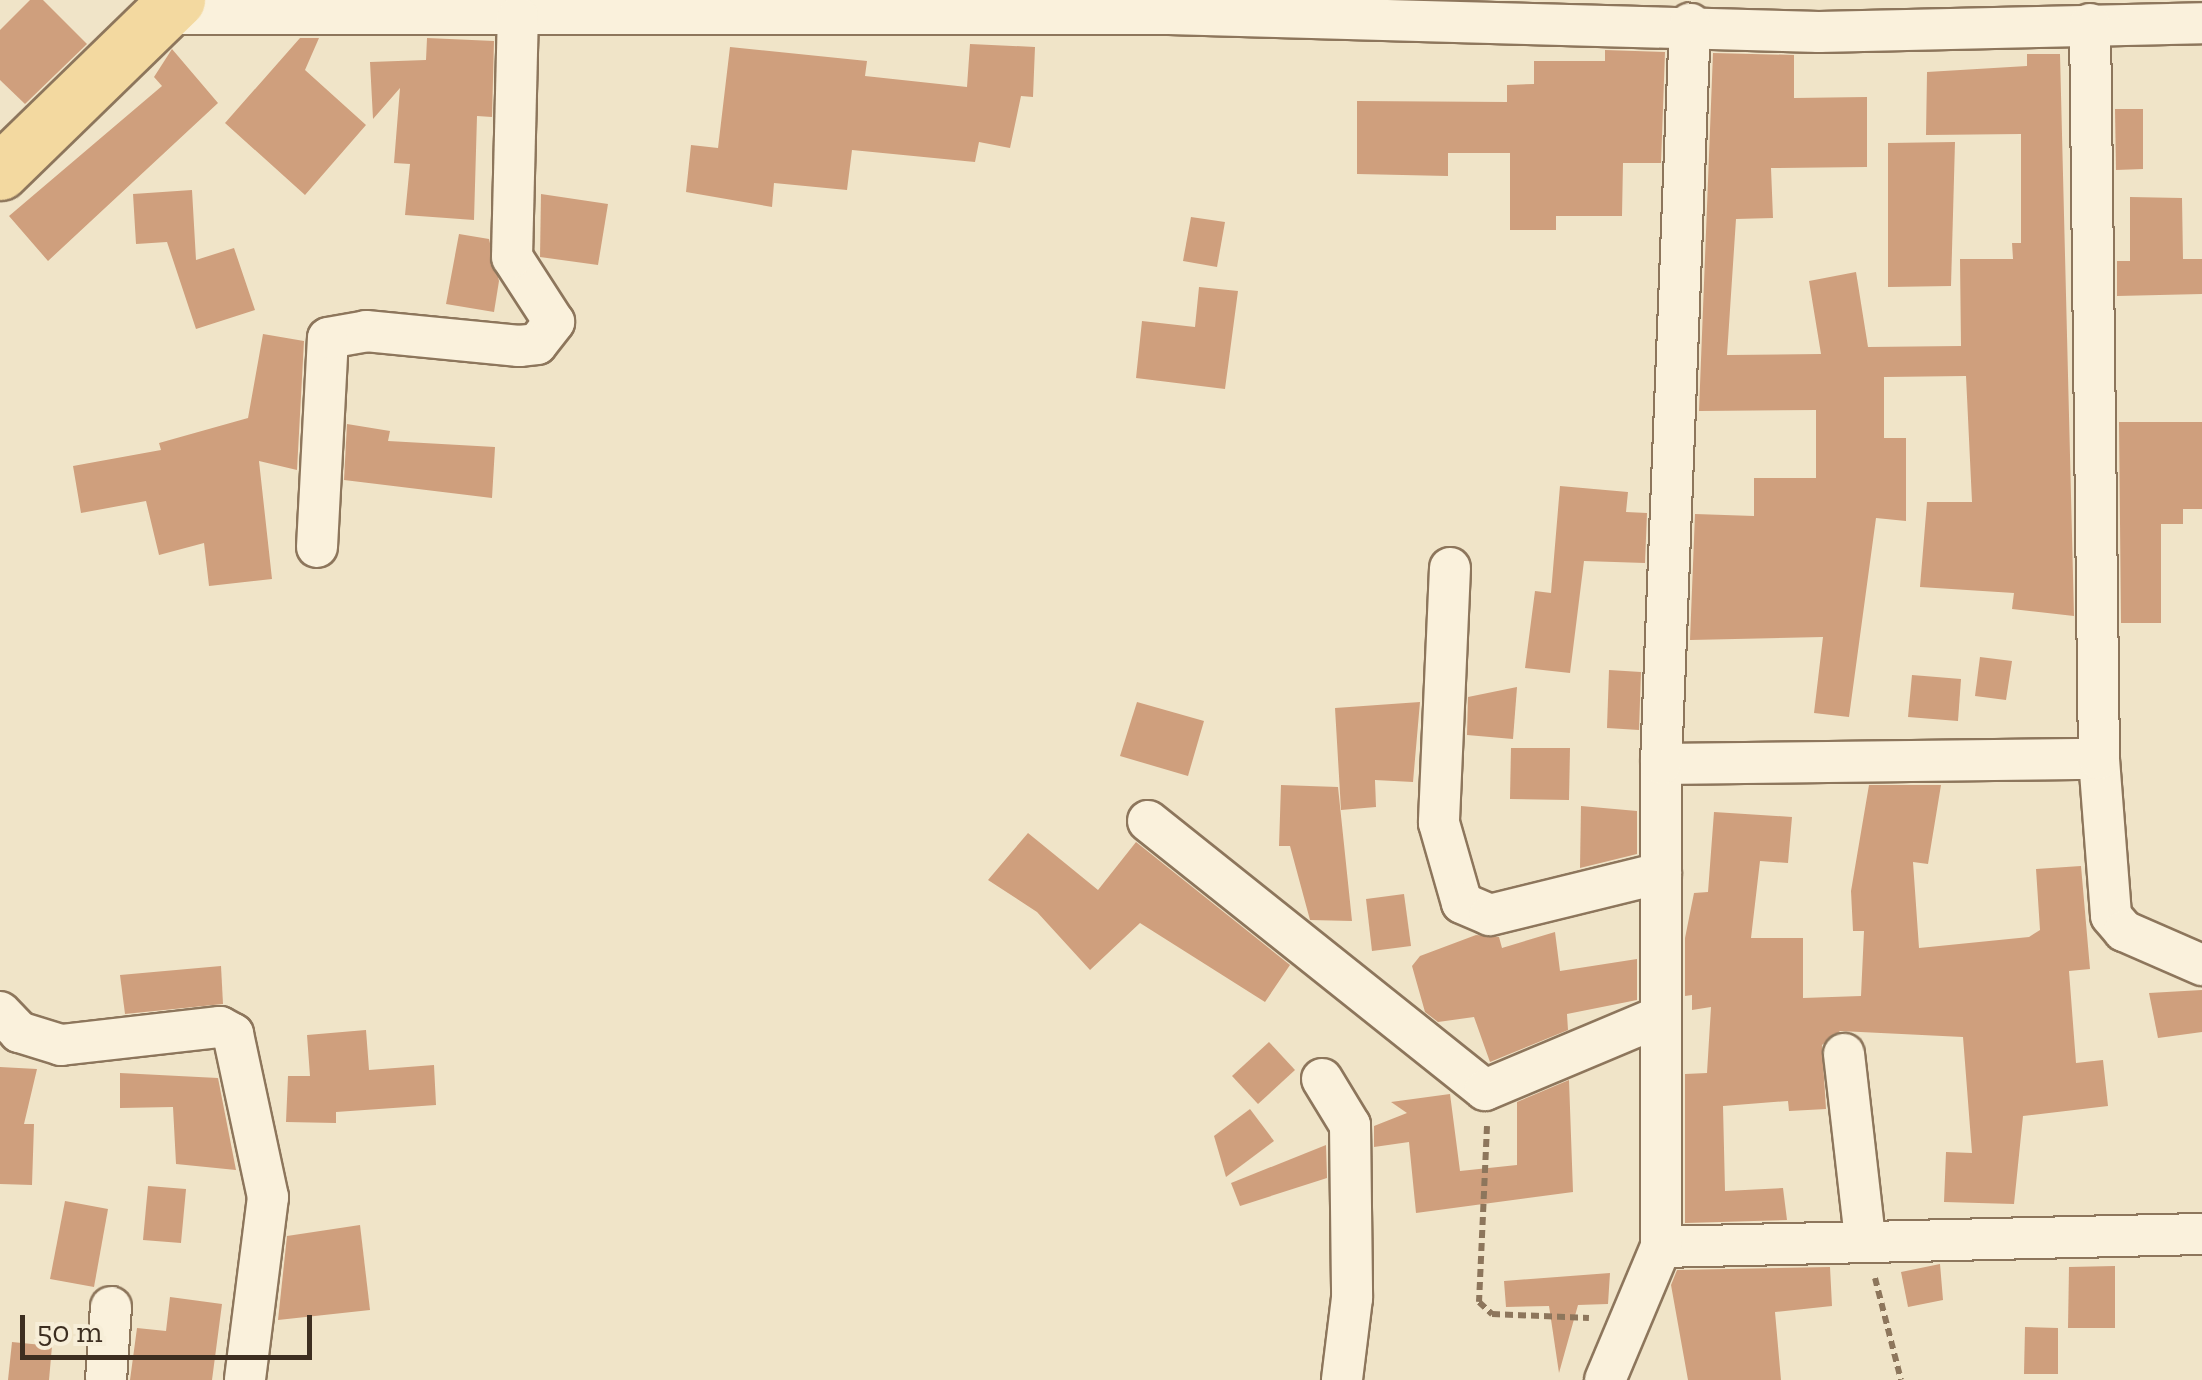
<!DOCTYPE html>
<html>
<head>
<meta charset="utf-8">
<style>
  body { margin:0 }
  #map { position:relative; width:2202px; height:1380px; overflow:hidden; background:#f0e4c8; font-family:"Zilla Slab",serif }
  div>[style] { position:absolute }
  .building>* { inset:0; background:#cf9f7d }
  .path>* { height:6px; margin-top:-3px; transform-origin:0; background:repeating-linear-gradient(90deg,#8d765c 0 8px,transparent 0 13px) }
  .roads { filter:drop-shadow(2px 0 #8d765c) drop-shadow(-2px 0 #8d765c) drop-shadow(0 2px #8d765c) drop-shadow(0 -2px #8d765c) }
  .minor>* { height:40px; margin:-20px; padding:0 20px; transform-origin:20px; border-radius:20px; background:#faf1dc }
  .primary>* { height:55px; margin:-27.5px; padding:0 27.5px; transform-origin:27.5px; border-radius:27.5px; background:#f3d9a0 }
  span { translate:-50% -50%; white-space:nowrap; text-align:center; line-height:1.15; -webkit-text-stroke:8px #f7eed8; paint-order:stroke }
  .scale { position:absolute; left:20px; top:1315px; width:292px; height:45px; box-sizing:border-box; border:5px solid #3d2e20; border-top:0; padding-left:12px; font-size:30px; line-height:35px; white-space:nowrap; color:#3d2e20; -webkit-text-stroke:8px #f7eed8; paint-order:stroke }
</style>
</head>
<body>
<div id="map">
  <div class="building">
    <i style="clip-path:polygon(30px 0,43px 0,87px 44px,25px 104px,0 80px,0 30px)"></i>
    <i style="clip-path:polygon(300px 38px,319px 38px,305px 70px,366px 125px,305px 195px,225px 123px)"></i>
    <i style="clip-path:polygon(427px 38px,494px 41px,492px 117px,477px 116px,474px 220px,405px 215px,410px 164px,394px 163px,400px 88px,373px 119px,370px 62px,426px 60px)"></i>
    <i style="clip-path:polygon(970px 44px,1035px 47px,1033px 97px,1021px 96px,1010px 148px,979px 142px,975px 162px,852px 150px,847px 190px,774px 183px,772px 207px,686px 192px,691px 145px,718px 148px,730px 47px,867px 61px,865px 76px,967px 87px)"></i>
    <i style="clip-path:polygon(172px 49px,218px 103px,48px 261px,9px 216px,162px 86px,154px 77px)"></i>
    <i style="clip-path:polygon(1605px 50px,1665px 52px,1661px 163px,1623px 163px,1622px 216px,1556px 216px,1556px 230px,1510px 230px,1510px 153px,1448px 153px,1448px 176px,1357px 174px,1357px 101px,1507px 102px,1507px 85px,1534px 84px,1534px 61px,1605px 61px)"></i>
    <i style="clip-path:polygon(1713px 53px,1794px 55px,1794px 98px,1867px 97px,1867px 167px,1771px 168px,1773px 218px,1736px 219px,1727px 355px,1821px 354px,1809px 281px,1856px 272px,1868px 347px,1961px 346px,1960px 259px,2013px 259px,2012px 243px,2021px 243px,2021px 134px,1926px 135px,1927px 72px,2027px 66px,2027px 54px,2060px 54px,2074px 616px,2012px 609px,2014px 593px,1920px 587px,1927px 502px,1972px 502px,1966px 376px,1884px 377px,1884px 438px,1906px 438px,1906px 521px,1876px 518px,1849px 717px,1814px 713px,1823px 637px,1690px 640px,1695px 514px,1754px 516px,1754px 478px,1816px 478px,1816px 410px,1699px 411px)"></i>
    <i style="clip-path:polygon(2115px 109px,2143px 109px,2143px 169px,2116px 170px)"></i>
    <i style="clip-path:polygon(1955px 142px,1951px 286px,1888px 287px,1888px 143px)"></i>
    <i style="clip-path:polygon(192px 190px,196px 260px,234px 248px,255px 310px,196px 329px,167px 242px,136px 244px,133px 194px)"></i>
    <i style="clip-path:polygon(541px 194px,608px 204px,598px 265px,540px 257px)"></i>
    <i style="clip-path:polygon(2130px 197px,2182px 198px,2183px 259px,2202px 259px,2202px 294px,2117px 296px,2117px 261px,2130px 261px)"></i>
    <i style="clip-path:polygon(1191px 217px,1225px 222px,1217px 267px,1183px 261px)"></i>
    <i style="clip-path:polygon(459px 234px,489px 239px,499px 281px,494px 312px,446px 304px)"></i>
    <i style="clip-path:polygon(1199px 287px,1238px 291px,1225px 389px,1136px 378px,1142px 321px,1195px 327px)"></i>
    <i style="clip-path:polygon(263px 334px,304px 341px,297px 470px,259px 461px,272px 579px,209px 586px,204px 543px,159px 555px,146px 501px,81px 513px,73px 466px,161px 450px,159px 443px,248px 418px)"></i>
    <i style="clip-path:polygon(2119px 422px,2202px 422px,2202px 509px,2183px 509px,2183px 524px,2161px 524px,2161px 623px,2121px 623px)"></i>
    <i style="clip-path:polygon(347px 424px,390px 431px,388px 441px,495px 447px,492px 498px,344px 480px)"></i>
    <i style="clip-path:polygon(1560px 486px,1628px 492px,1626px 512px,1647px 513px,1645px 563px,1584px 561px,1570px 673px,1525px 668px,1535px 591px,1551px 593px)"></i>
    <i style="clip-path:polygon(1980px 657px,2012px 661px,2006px 700px,1975px 696px)"></i>
    <i style="clip-path:polygon(1609px 670px,1641px 672px,1639px 730px,1607px 728px)"></i>
    <i style="clip-path:polygon(1912px 675px,1961px 679px,1958px 721px,1908px 717px)"></i>
    <i style="clip-path:polygon(1517px 687px,1513px 739px,1467px 735px,1468px 697px)"></i>
    <i style="clip-path:polygon(1137px 702px,1204px 721px,1188px 776px,1120px 756px)"></i>
    <i style="clip-path:polygon(1420px 702px,1413px 782px,1375px 780px,1376px 807px,1341px 810px,1335px 708px)"></i>
    <i style="clip-path:polygon(1511px 748px,1570px 748px,1569px 800px,1510px 799px)"></i>
    <i style="clip-path:polygon(1281px 785px,1338px 787px,1352px 921px,1310px 920px,1290px 846px,1279px 846px)"></i>
    <i style="clip-path:polygon(1869px 785px,1941px 785px,1928px 864px,1913px 862px,1919px 948px,2029px 937px,2040px 930px,2036px 869px,2081px 866px,2090px 969px,2069px 971px,2076px 1063px,2103px 1060px,2108px 1106px,2023px 1116px,2014px 1204px,1944px 1202px,1946px 1152px,1972px 1153px,1963px 1037px,1840px 1031px,1822px 1045px,1826px 1109px,1789px 1111px,1788px 1101px,1723px 1106px,1725px 1191px,1783px 1188px,1787px 1220px,1685px 1223px,1685px 1074px,1707px 1073px,1711px 1007px,1692px 1010px,1692px 995px,1685px 996px,1685px 938px,1694px 893px,1708px 892px,1714px 812px,1792px 817px,1788px 863px,1760px 861px,1751px 938px,1803px 938px,1803px 998px,1861px 996px,1864px 931px,1853px 931px,1851px 891px)"></i>
    <i style="clip-path:polygon(1581px 806px,1637px 811px,1637px 854px,1580px 868px)"></i>
    <i style="clip-path:polygon(1028px 833px,1098px 890px,1136px 842px,1290px 965px,1265px 1002px,1140px 923px,1090px 970px,1037px 912px,988px 880px)"></i>
    <i style="clip-path:polygon(1404px 894px,1411px 946px,1372px 951px,1366px 899px)"></i>
    <i style="clip-path:polygon(1555px 932px,1560px 971px,1637px 959px,1637px 1000px,1567px 1014px,1568px 1030px,1490px 1062px,1474px 1017px,1438px 1022px,1425px 1012px,1412px 966px,1420px 956px,1476px 935px,1499px 937px,1502px 948px)"></i>
    <i style="clip-path:polygon(221px 966px,223px 1004px,125px 1014px,120px 975px)"></i>
    <i style="clip-path:polygon(2202px 990px,2202px 1032px,2158px 1038px,2149px 993px)"></i>
    <i style="clip-path:polygon(366px 1030px,369px 1070px,434px 1065px,436px 1105px,336px 1112px,336px 1123px,286px 1122px,288px 1076px,310px 1076px,307px 1035px)"></i>
    <i style="clip-path:polygon(1269px 1042px,1295px 1070px,1258px 1104px,1232px 1076px)"></i>
    <i style="clip-path:polygon(0 1067px,37px 1069px,24px 1124px,34px 1124px,32px 1185px,0 1184px)"></i>
    <i style="clip-path:polygon(120px 1073px,218px 1078px,236px 1170px,176px 1164px,173px 1107px,120px 1108px)"></i>
    <i style="clip-path:polygon(1569px 1080px,1573px 1192px,1416px 1213px,1409px 1142px,1374px 1147px,1374px 1126px,1407px 1113px,1391px 1102px,1450px 1094px,1460px 1171px,1517px 1165px,1517px 1102px)"></i>
    <i style="clip-path:polygon(1250px 1109px,1274px 1141px,1226px 1177px,1214px 1136px)"></i>
    <i style="clip-path:polygon(1326px 1145px,1327px 1178px,1240px 1206px,1231px 1183px)"></i>
    <i style="clip-path:polygon(148px 1186px,186px 1189px,181px 1243px,143px 1240px)"></i>
    <i style="clip-path:polygon(65px 1201px,108px 1209px,94px 1287px,50px 1279px)"></i>
    <i style="clip-path:polygon(360px 1225px,370px 1310px,278px 1320px,287px 1236px)"></i>
    <i style="clip-path:polygon(1940px 1264px,1943px 1300px,1908px 1307px,1901px 1272px)"></i>
    <i style="clip-path:polygon(2115px 1266px,2115px 1328px,2068px 1328px,2069px 1267px)"></i>
    <i style="clip-path:polygon(1830px 1267px,1832px 1306px,1775px 1312px,1781px 1380px,1688px 1380px,1671px 1285px,1677px 1270px)"></i>
    <i style="clip-path:polygon(1610px 1273px,1608px 1304px,1578px 1305px,1559px 1373px,1549px 1306px,1506px 1307px,1504px 1281px)"></i>
    <i style="clip-path:polygon(170px 1297px,222px 1304px,212px 1380px,130px 1380px,137px 1328px,166px 1331px)"></i>
    <i style="clip-path:polygon(2025px 1327px,2058px 1328px,2058px 1374px,2024px 1374px)"></i>
    <i style="clip-path:polygon(12px 1342px,52px 1346px,49px 1380px,8px 1380px)"></i>
  </div>
  <div class="path">
    <i style="left:1487px;top:1126px;width:176px;rotate:92.6deg"></i>
    <i style="left:1479px;top:1302px;width:18px;rotate:43deg"></i>
    <i style="left:1492px;top:1314px;width:97px;rotate:2.4deg"></i>
    <i style="left:1875px;top:1278px;width:105px;rotate:75.7deg"></i>
  </div>
  <div class="roads">
    <div class="minor">
      <i style="left:166px;top:14px;width:1003px"></i>
      <i style="left:1169px;top:14px;width:650px;rotate:1.59deg"></i>
      <i style="left:1819px;top:32px;width:383px;rotate:-1.3deg"></i>
      <i style="left:317px;top:547px;width:209px;rotate:-87deg"></i>
      <i style="left:328px;top:338px;width:39px;rotate:-10deg"></i>
      <i style="left:366px;top:331px;width:154px;rotate:5.6deg"></i>
      <i style="left:519px;top:346px;width:18px;rotate:-6deg"></i>
      <i style="left:537px;top:344px;width:28px;rotate:-52deg"></i>
      <i style="left:554px;top:322px;width:77px;rotate:-122.9deg"></i>
      <i style="left:512px;top:257px;width:240px;rotate:-88.6deg"></i>
      <i style="left:1450px;top:568px;width:255px;rotate:92.5deg"></i>
      <i style="left:1439px;top:823px;width:83px;rotate:74deg"></i>
      <i style="left:1462px;top:903px;width:30px;rotate:23deg"></i>
      <i style="left:1490px;top:915px;width:176px;rotate:-13.8deg"></i>
      <i style="left:2099px;top:759px;width:157px;rotate:85.6deg"></i>
      <i style="left:2111px;top:916px;width:20px;rotate:49deg"></i>
      <i style="left:2124px;top:931px;width:85px;rotate:23.6deg"></i>
      <i style="left:1661px;top:764px;width:438px;rotate:-0.7deg"></i>
      <i style="left:2099px;top:759px;width:735px;rotate:-90.7deg"></i>
      <i style="left:1148px;top:821px;width:431px;rotate:38.6deg"></i>
      <i style="left:1485px;top:1090px;width:189px;rotate:-22.8deg"></i>
      <i style="left:0;top:1012px;width:28px;rotate:46deg"></i>
      <i style="left:19px;top:1032px;width:44px;rotate:17.2deg"></i>
      <i style="left:61px;top:1045px;width:160px;rotate:-6.5deg"></i>
      <i style="left:220px;top:1027px;width:15px;rotate:28deg"></i>
      <i style="left:233px;top:1034px;width:167px;rotate:77.9deg"></i>
      <i style="left:268px;top:1197px;width:184px;rotate:97.2deg"></i>
      <i style="left:1844px;top:1054px;width:185px;rotate:83.5deg"></i>
      <i style="left:1322px;top:1079px;width:54px;rotate:58.7deg"></i>
      <i style="left:1350px;top:1125px;width:173px;rotate:89.3deg"></i>
      <i style="left:1352px;top:1298px;width:83px;rotate:97deg"></i>
      <i style="left:1661px;top:1247px;width:541px;rotate:-1.38deg"></i>
      <i style="left:106px;top:1380px;width:73px;rotate:-86.1deg"></i>
      <i style="left:1605px;top:1380px;width:144px;rotate:-67.2deg"></i>
      <i style="left:1661px;top:1247px;width:483px;rotate:-90deg"></i>
      <i style="left:1661px;top:764px;width:741px;rotate:-87.76deg"></i>
    </div>
    <div class="primary">
      <i style="left:0;top:172px;width:247px;rotate:-44.2deg"></i>
    </div>
  </div>
  <div class="scale">50 m</div>
</div>
</body>
</html>
